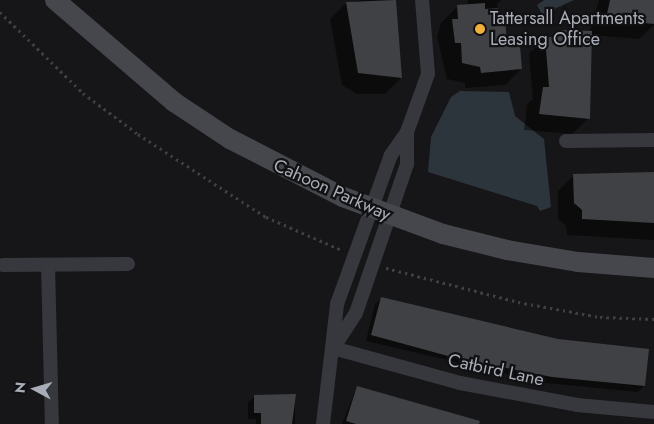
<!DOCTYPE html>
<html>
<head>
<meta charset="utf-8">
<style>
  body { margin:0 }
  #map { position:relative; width:654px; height:424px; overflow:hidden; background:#161618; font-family:Jost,sans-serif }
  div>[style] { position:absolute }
  .water>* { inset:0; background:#2c353c }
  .shadow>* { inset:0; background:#0007 }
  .building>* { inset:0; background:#404145 }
  .path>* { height:2.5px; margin-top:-1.25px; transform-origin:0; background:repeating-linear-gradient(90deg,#3d3f44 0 2.5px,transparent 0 6.5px) }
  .street>* { height:14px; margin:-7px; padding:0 7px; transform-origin:7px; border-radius:7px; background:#37383d }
  .secondary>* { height:20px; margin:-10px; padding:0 10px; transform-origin:10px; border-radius:10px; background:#45474d }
  .dots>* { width:14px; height:14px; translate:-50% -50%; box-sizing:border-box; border:2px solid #111113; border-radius:50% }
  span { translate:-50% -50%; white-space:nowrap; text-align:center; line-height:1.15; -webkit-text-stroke:4.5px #111113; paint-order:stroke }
  .poi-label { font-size:18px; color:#a8adb8 }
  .left { translate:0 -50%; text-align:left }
  .street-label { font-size:18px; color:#a8adb8 }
  .north { position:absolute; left:10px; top:364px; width:50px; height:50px; -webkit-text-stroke:4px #111113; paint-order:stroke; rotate:276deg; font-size:14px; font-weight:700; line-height:20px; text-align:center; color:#a8adb8 }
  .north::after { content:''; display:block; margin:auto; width:18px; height:22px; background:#a8adb8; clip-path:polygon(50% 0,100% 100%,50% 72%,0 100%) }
</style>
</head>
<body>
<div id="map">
  <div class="water">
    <i style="clip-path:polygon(544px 0,574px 0,552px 10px,552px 17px,544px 18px,537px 5px)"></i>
    <i style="clip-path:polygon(460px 91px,509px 92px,515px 116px,544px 139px,551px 207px,540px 211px,537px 206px,428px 172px,431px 137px,451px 97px)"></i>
  </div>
  <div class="shadow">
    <i style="clip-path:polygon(362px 0,395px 0,401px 78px,385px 94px,357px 94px,342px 85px,330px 19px,346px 3px)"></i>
    <i style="clip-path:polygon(468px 0,502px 0,497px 4px,506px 48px,521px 69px,505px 85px,465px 88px,465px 83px,447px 79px,437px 37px,441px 23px,457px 7px,467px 6px)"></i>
    <i style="clip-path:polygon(599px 0,654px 0,654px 25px,639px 39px,590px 35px,589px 118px,572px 134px,524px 130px,527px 104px,533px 99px,529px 54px,545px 38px,590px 32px)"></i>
    <i style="clip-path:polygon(654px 172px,654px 240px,567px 235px,566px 226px,558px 219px,558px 191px,574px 175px)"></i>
    <i style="clip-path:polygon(382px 298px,644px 386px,638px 392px,545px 383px,366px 341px,375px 304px)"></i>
    <i style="clip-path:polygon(357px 387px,477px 424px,342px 424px)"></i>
    <i style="clip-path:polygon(255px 396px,295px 396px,295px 424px,256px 424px,256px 419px,248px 419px,248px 402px)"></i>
  </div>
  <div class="building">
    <i style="clip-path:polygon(396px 0,402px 78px,358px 73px,346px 2px)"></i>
    <i style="clip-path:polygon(610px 0,654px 0,654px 24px,606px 19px)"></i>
    <i style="clip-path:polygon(485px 3px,485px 9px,498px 8px,499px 16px,505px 15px,507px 47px,520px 46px,522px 69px,481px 73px,480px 67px,462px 63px,461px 43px,455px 43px,452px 19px,458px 19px,457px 5px)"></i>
    <i style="clip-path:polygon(563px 30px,592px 31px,590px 119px,539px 114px,543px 87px,549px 87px,545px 37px,555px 37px)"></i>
    <i style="clip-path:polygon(654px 172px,654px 223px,582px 219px,582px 210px,574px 203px,573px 174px)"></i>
    <i style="clip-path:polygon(381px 297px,558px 339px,649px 349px,645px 386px,552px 377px,459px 359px,371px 335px)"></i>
    <i style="clip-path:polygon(357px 386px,480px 421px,479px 424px,356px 424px,346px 421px)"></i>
    <i style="clip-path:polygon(296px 394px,292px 424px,261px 424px,261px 413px,254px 413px,254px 395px)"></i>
  </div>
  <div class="path">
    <i style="left:0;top:12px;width:116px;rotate:44.3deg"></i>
    <i style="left:83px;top:93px;width:69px;rotate:36.7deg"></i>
    <i style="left:138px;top:134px;width:153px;rotate:33deg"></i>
    <i style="left:266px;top:217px;width:83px;rotate:23.5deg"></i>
    <i style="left:386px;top:268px;width:136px;rotate:14.4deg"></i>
    <i style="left:518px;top:302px;width:83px;rotate:10.4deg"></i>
    <i style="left:600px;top:317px;width:54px;rotate:2.1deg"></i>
  </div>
  <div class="street">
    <i style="left:566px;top:141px;width:88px;rotate:-0.7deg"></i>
    <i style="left:3px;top:265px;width:125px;rotate:-0.5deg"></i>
    <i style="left:48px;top:265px;width:159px;rotate:88.6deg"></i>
    <i style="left:334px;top:347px;width:40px;rotate:-57.1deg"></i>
    <i style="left:356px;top:313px;width:157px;rotate:-71.1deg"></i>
    <i style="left:407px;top:164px;width:32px;rotate:-90deg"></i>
    <i style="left:333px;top:348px;width:132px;rotate:15.4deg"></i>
    <i style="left:460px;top:383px;width:119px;rotate:10.6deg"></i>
    <i style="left:577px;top:405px;width:77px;rotate:5.2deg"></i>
    <i style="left:323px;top:424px;width:121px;rotate:-83.3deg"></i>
    <i style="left:337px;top:304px;width:158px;rotate:-70.1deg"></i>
    <i style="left:391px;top:155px;width:28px;rotate:-55deg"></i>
    <i style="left:407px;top:132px;width:62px;rotate:-70.1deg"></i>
    <i style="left:428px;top:74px;width:74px;rotate:-94.6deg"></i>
  </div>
  <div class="secondary">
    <i style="left:55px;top:0;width:157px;rotate:40.6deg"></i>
    <i style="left:174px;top:102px;width:67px;rotate:33.5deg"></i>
    <i style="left:230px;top:139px;width:127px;rotate:27.2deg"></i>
    <i style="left:343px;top:197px;width:107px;rotate:20.3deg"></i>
    <i style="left:443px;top:234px;width:66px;rotate:14deg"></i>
    <i style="left:507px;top:250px;width:72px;rotate:9.6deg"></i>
    <i style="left:578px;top:262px;width:76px;rotate:4.5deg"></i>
  </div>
  <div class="dots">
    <i style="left:480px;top:29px;background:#f2b134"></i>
  </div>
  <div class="poi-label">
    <span class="left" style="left:490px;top:29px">Tattersall Apartments<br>Leasing Office</span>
  </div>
  <div class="street-label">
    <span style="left:332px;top:190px;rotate:24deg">Cahoon Parkway</span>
    <span style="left:496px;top:370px;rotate:12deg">Catbird Lane</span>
  </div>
  <div class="north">N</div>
</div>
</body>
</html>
